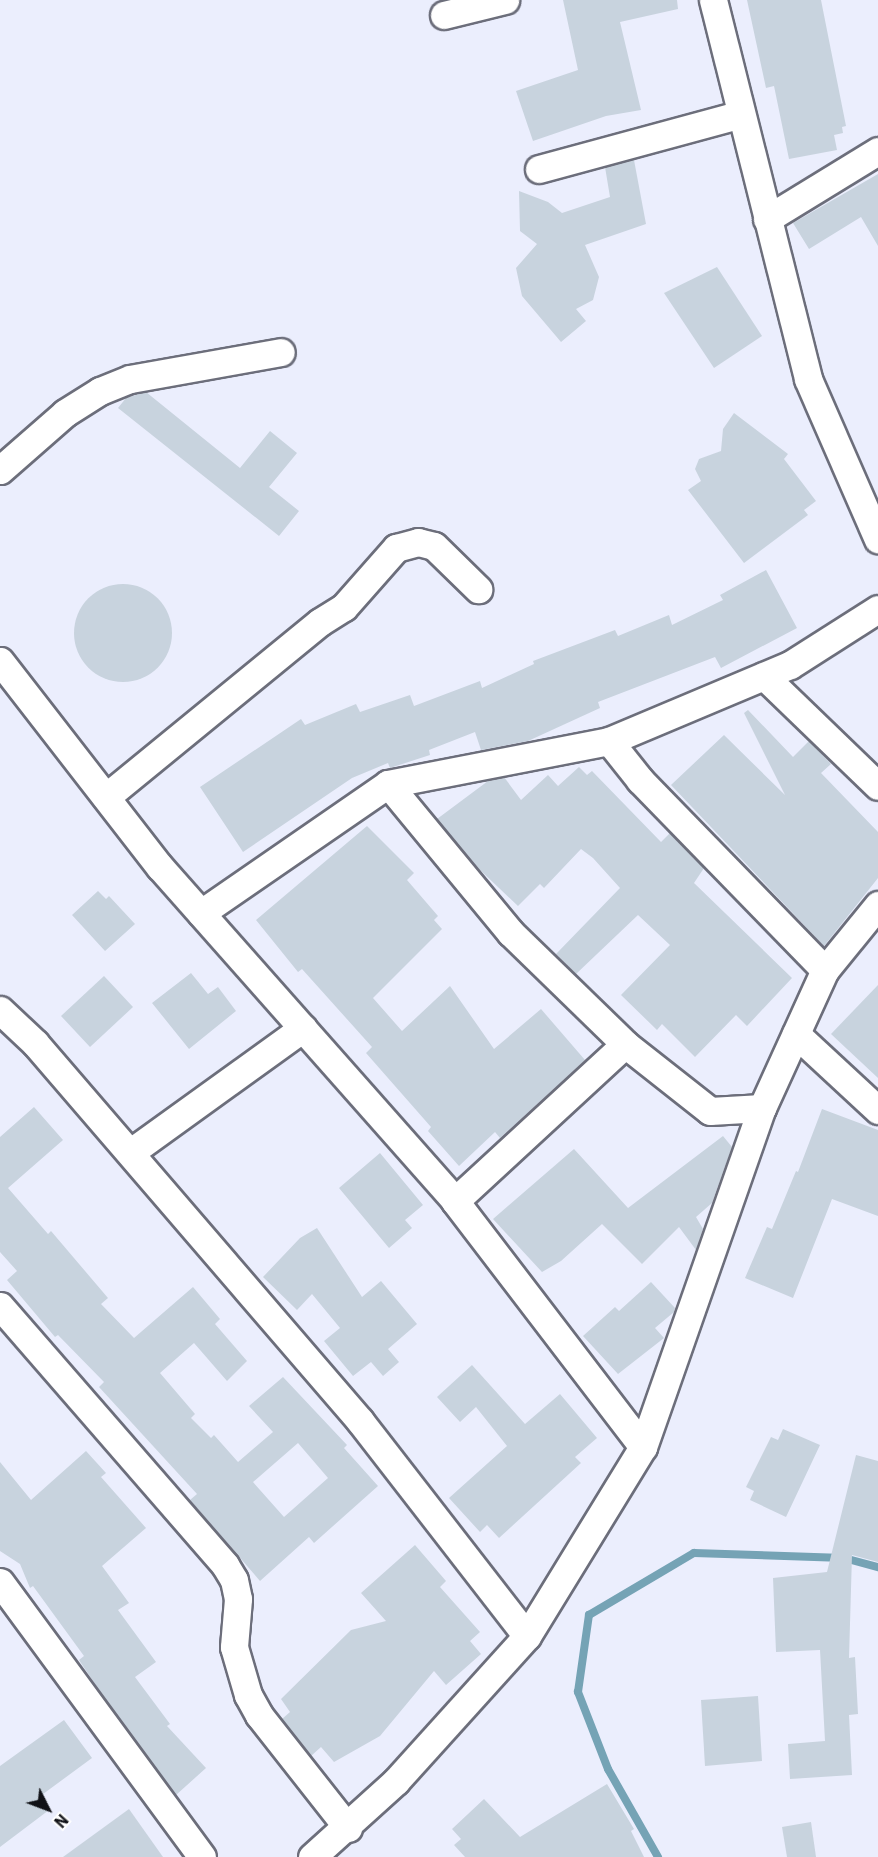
<!DOCTYPE html>
<html>
<head>
<meta charset="utf-8">
<style>
  body { margin:0 }
  #map { position:relative; width:878px; height:1857px; overflow:hidden; background:#ebeefd; font-family:"IBM Plex Sans",sans-serif }
  div>[style] { position:absolute }
  .stream>* { height:8px; margin:-4px; padding:0 4px; transform-origin:4px; border-radius:4px; background:#75a3b5 }
  .building>* { inset:0; background:#c8d3de }
  .round { border-radius:50% }
  .roads { filter:drop-shadow(2px 0 #6c6e7b) drop-shadow(-2px 0 #6c6e7b) drop-shadow(0 2px #6c6e7b) drop-shadow(0 -2px #6c6e7b) }
  .minor>* { height:27px; margin:-13.5px; padding:0 13.5px; transform-origin:13.5px; border-radius:13.5px; background:#fff }
  span { translate:-50% -50%; white-space:nowrap; text-align:center; line-height:1.15; -webkit-text-stroke:4.5px #fff; paint-order:stroke }
  .north { position:absolute; left:18px; top:1779px; width:60px; height:60px; -webkit-text-stroke:4px #fff; paint-order:stroke; rotate:132deg; font-size:16px; font-weight:700; line-height:24px; text-align:center; color:#111217 }
  .north::after { content:''; display:block; margin:auto; width:21px; height:27px; background:#111217; clip-path:polygon(50% 0,100% 100%,50% 72%,0 100%) }
</style>
</head>
<body>
<div id="map">
  <div class="stream">
    <i style="left:658px;top:1857px;width:101px;rotate:-119.6deg"></i>
    <i style="left:608px;top:1769px;width:83px;rotate:-111.3deg"></i>
    <i style="left:578px;top:1692px;width:78px;rotate:-81.9deg"></i>
    <i style="left:589px;top:1615px;width:122px;rotate:-30.6deg"></i>
    <i style="left:694px;top:1553px;width:150px;rotate:1.9deg"></i>
    <i style="left:844px;top:1558px;width:35px;rotate:15deg"></i>
  </div>
  <div class="building">
    <i style="clip-path:polygon(563px 0,677px 0,678px 9px,620px 22px,641px 110px,606px 116px,533px 141px,516px 91px,578px 70px)"></i>
    <i style="clip-path:polygon(747px 0,821px 0,846px 126px,842px 127px,843px 133px,834px 135px,837px 150px,789px 159px,774px 86px,766px 88px)"></i>
    <i style="clip-path:polygon(634px 160px,646px 224px,585px 245px,599px 277px,593px 300px,576px 309px,586px 321px,561px 342px,522px 296px,516px 268px,537px 244px,520px 231px,519px 191px,548px 202px,562px 213px,610px 197px,605px 167px)"></i>
    <i style="clip-path:polygon(878px 174px,878px 246px,861px 217px,809px 249px,793px 223px)"></i>
    <i style="clip-path:polygon(717px 267px,762px 336px,714px 368px,664px 293px)"></i>
    <i style="clip-path:polygon(146px 392px,240px 468px,270px 431px,297px 453px,269px 487px,299px 511px,279px 536px,118px 408px,126px 398px)"></i>
    <i style="clip-path:polygon(734px 413px,788px 454px,784px 459px,816px 501px,804px 510px,808px 515px,744px 563px,688px 490px,701px 481px,695px 469px,699px 459px,721px 451px,723px 429px)"></i>
    <i style="clip-path:polygon(766px 570px,797px 628px,721px 668px,715px 657px,598px 702px,600px 708px,528px 741px,481px 750px,475px 732px,429px 750px,430px 755px,396px 766px,390px 768px,388px 763px,352px 778px,243px 852px,200px 787px,301px 719px,305px 725px,356px 704px,360px 712px,410px 695px,414px 706px,480px 681px,482px 688px,534px 664px,533px 661px,615px 630px,618px 636px,669px 615px,672px 625px,723px 600px,720px 595px)"></i>
    <i class="round" style="left:74px;top:584px;width:98px;height:98px"></i>
    <i style="clip-path:polygon(748px 710px,793px 757px,809px 741px,831px 764px,821px 773px,878px 832px,878px 878px,824px 946px,671px 785px,724px 735px,785px 795px,744px 713px)"></i>
    <i style="clip-path:polygon(579px 767px,587px 775px,592px 771px,661px 842px,670px 833px,704px 868px,694px 883px,792px 978px,747px 1026px,736px 1015px,695px 1057px,662px 1024px,657px 1030px,621px 995px,670px 945px,638px 915px,576px 974px,556px 954px,620px 888px,593px 858px,581px 849px,544px 888px,540px 884px,518px 906px,478px 868px,437px 819px,488px 781px,504px 777px,521px 800px,548px 775px,558px 786px)"></i>
    <i style="clip-path:polygon(367px 826px,414px 873px,407px 880px,438px 916px,434px 920px,442px 929px,373px 998px,402px 1031px,450px 986px,494px 1049px,541px 1009px,585px 1060px,500px 1138px,495px 1132px,459px 1166px,428px 1131px,431px 1127px,366px 1053px,372px 1047px,302px 969px,298px 972px,256px 920px)"></i>
    <i style="clip-path:polygon(98px 891px,106px 899px,109px 896px,135px 924px,105px 951px,72px 915px)"></i>
    <i style="clip-path:polygon(191px 973px,208px 994px,218px 987px,236px 1011px,189px 1049px,152px 1003px)"></i>
    <i style="clip-path:polygon(104px 976px,133px 1007px,90px 1047px,61px 1016px)"></i>
    <i style="clip-path:polygon(878px 985px,878px 1078px,831px 1034px)"></i>
    <i style="clip-path:polygon(evenodd,34px 1107px,63px 1140px,8px 1188px,48px 1234px,51px 1231px,108px 1298px,101px 1304px,134px 1338px,193px 1287px,220px 1319px,215px 1324px,247px 1361px,227px 1381px,194px 1343px,160px 1373px,195px 1414px,191px 1418px,211px 1438px,214px 1435px,238px 1462px,273px 1432px,249px 1406px,283px 1377px,347px 1445px,344px 1448px,378px 1486px,314px 1543px,309px 1537px,260px 1581px,190px 1500px,197px 1494px,99px 1387px,104px 1382px,58px 1335px,55px 1337px,7px 1280px,17px 1271px,0 1252px,0 1137px,34px 1107px,298px 1443px,328px 1478px,284px 1517px,253px 1482px,298px 1443px)"></i>
    <i style="clip-path:polygon(822px 1109px,878px 1130px,878px 1216px,832px 1199px,793px 1298px,745px 1278px,767px 1227px,772px 1229px,796px 1171px,798px 1172px)"></i>
    <i style="clip-path:polygon(723px 1136px,732px 1147px,712px 1203px,696px 1217px,703px 1229px,696px 1250px,679px 1227px,642px 1264px,602px 1224px,561px 1261px,542px 1272px,493px 1219px,574px 1149px,628px 1208px)"></i>
    <i style="clip-path:polygon(380px 1153px,423px 1205px,405px 1220px,412px 1228px,389px 1248px,339px 1188px)"></i>
    <i style="clip-path:polygon(317px 1228px,362px 1297px,381px 1281px,417px 1324px,388px 1349px,399px 1362px,383px 1376px,371px 1362px,353px 1376px,324px 1341px,340px 1328px,312px 1294px,297px 1310px,263px 1277px,300px 1238px)"></i>
    <i style="clip-path:polygon(651px 1282px,675px 1308px,674px 1312px,655px 1328px,664px 1338px,618px 1374px,583px 1336px,615px 1307px,619px 1311px)"></i>
    <i style="clip-path:polygon(472px 1365px,525px 1424px,560px 1394px,597px 1438px,575px 1457px,581px 1463px,499px 1538px,487px 1525px,480px 1532px,449px 1498px,507px 1446px,476px 1407px,460px 1422px,437px 1397px)"></i>
    <i style="clip-path:polygon(783px 1429px,820px 1445px,786px 1517px,750px 1500px,754px 1491px,746px 1487px,771px 1437px,778px 1440px)"></i>
    <i style="clip-path:polygon(86px 1451px,106px 1473px,101px 1477px,146px 1528px,102px 1566px,129px 1603px,118px 1610px,156px 1662px,135px 1677px,170px 1724px,167px 1726px,206px 1768px,176px 1795px,101px 1693px,79px 1660px,84px 1656px,33px 1586px,30px 1588px,20px 1564px,0 1551px,0 1462px,31px 1500px)"></i>
    <i style="clip-path:polygon(856px 1455px,878px 1461px,878px 1562px,852px 1555px,849px 1658px,855px 1657px,858px 1714px,849px 1715px,852px 1775px,790px 1779px,788px 1744px,825px 1741px,820px 1650px,776px 1652px,773px 1578px,827px 1572px)"></i>
    <i style="clip-path:polygon(415px 1545px,446px 1581px,440px 1587px,480px 1632px,470px 1641px,481px 1654px,446px 1685px,434px 1671px,380px 1736px,334px 1762px,321px 1747px,311px 1756px,282px 1719px,290px 1712px,281px 1699px,351px 1630px,386px 1621px,361px 1593px)"></i>
    <i style="clip-path:polygon(758px 1696px,762px 1761px,705px 1766px,701px 1700px)"></i>
    <i style="clip-path:polygon(64px 1720px,92px 1758px,39px 1797px,49px 1810px,0 1847px,0 1766px)"></i>
    <i style="clip-path:polygon(607px 1784px,634px 1829px,631px 1831px,644px 1857px,465px 1857px,454px 1845px,461px 1839px,452px 1829px,484px 1799px,520px 1837px)"></i>
    <i style="clip-path:polygon(129px 1809px,163px 1857px,63px 1857px)"></i>
    <i style="clip-path:polygon(811px 1822px,816px 1857px,787px 1857px,782px 1827px)"></i>
  </div>
  <div class="roads">
    <div class="minor">
      <i style="left:713px;top:0;width:391px;rotate:75.9deg"></i>
      <i style="left:808px;top:379px;width:175px;rotate:66.4deg"></i>
      <i style="left:444px;top:15px;width:63px;rotate:-13.8deg"></i>
      <i style="left:539px;top:169px;width:209px;rotate:-15.2deg"></i>
      <i style="left:767px;top:219px;width:130px;rotate:-31.5deg"></i>
      <i style="left:0;top:470px;width:86px;rotate:-41.2deg"></i>
      <i style="left:65px;top:413px;width:41px;rotate:-32.2deg"></i>
      <i style="left:100px;top:391px;width:32px;rotate:-22deg"></i>
      <i style="left:130px;top:379px;width:153px;rotate:-10.1deg"></i>
      <i style="left:0;top:661px;width:261px;rotate:52.2deg"></i>
      <i style="left:160px;top:867px;width:446px;rotate:48.5deg"></i>
      <i style="left:764px;top:676px;width:158px;rotate:44deg"></i>
      <i style="left:609px;top:741px;width:50px;rotate:51.5deg"></i>
      <i style="left:640px;top:780px;width:265px;rotate:45.8deg"></i>
      <i style="left:388px;top:784px;width:193px;rotate:50.5deg"></i>
      <i style="left:511px;top:933px;width:159px;rotate:44.2deg"></i>
      <i style="left:106px;top:797px;width:276px;rotate:-39.3deg"></i>
      <i style="left:320px;top:622px;width:28px;rotate:-32deg"></i>
      <i style="left:344px;top:607px;width:79px;rotate:-48.6deg"></i>
      <i style="left:396px;top:548px;width:23px;rotate:-15deg"></i>
      <i style="left:418px;top:542px;width:16px;rotate:14deg"></i>
      <i style="left:434px;top:546px;width:62px;rotate:44.3deg"></i>
      <i style="left:201px;top:913px;width:227px;rotate:-34.6deg"></i>
      <i style="left:388px;top:784px;width:225px;rotate:-11deg"></i>
      <i style="left:609px;top:741px;width:196px;rotate:-22.8deg"></i>
      <i style="left:790px;top:665px;width:104px;rotate:-32.5deg"></i>
      <i style="left:0;top:1010px;width:48px;rotate:43.3deg"></i>
      <i style="left:35px;top:1043px;width:499px;rotate:49.3deg"></i>
      <i style="left:360px;top:1421px;width:272px;rotate:52.2deg"></i>
      <i style="left:796px;top:1034px;width:112px;rotate:42.8deg"></i>
      <i style="left:131px;top:1152px;width:212px;rotate:-35.8deg"></i>
      <i style="left:0;top:1306px;width:343px;rotate:49deg"></i>
      <i style="left:225px;top:1565px;width:17px;rotate:59deg"></i>
      <i style="left:234px;top:1580px;width:19px;rotate:78deg"></i>
      <i style="left:238px;top:1599px;width:48px;rotate:94.8deg"></i>
      <i style="left:234px;top:1647px;width:50px;rotate:73.7deg"></i>
      <i style="left:248px;top:1695px;width:23px;rotate:61deg"></i>
      <i style="left:259px;top:1715px;width:144px;rotate:51.8deg"></i>
      <i style="left:643px;top:1447px;width:359px;rotate:-70.7deg"></i>
      <i style="left:0;top:1582px;width:341px;rotate:53.7deg"></i>
      <i style="left:312px;top:1857px;width:113px;rotate:-42.1deg"></i>
      <i style="left:396px;top:1781px;width:195px;rotate:-47.9deg"></i>
      <i style="left:527px;top:1636px;width:222px;rotate:-58.5deg"></i>
      <i style="left:643px;top:1447px;width:310px;rotate:-127.4deg"></i>
      <i style="left:455px;top:1201px;width:231px;rotate:-42.7deg"></i>
      <i style="left:625px;top:1044px;width:108px;rotate:38.2deg"></i>
      <i style="left:710px;top:1111px;width:52px;rotate:-3.3deg"></i>
      <i style="left:762px;top:1108px;width:152px;rotate:-65.5deg"></i>
      <i style="left:825px;top:970px;width:84px;rotate:-50.8deg"></i>
    </div>
  </div>
  <div class="north">N</div>
</div>
</body>
</html>
